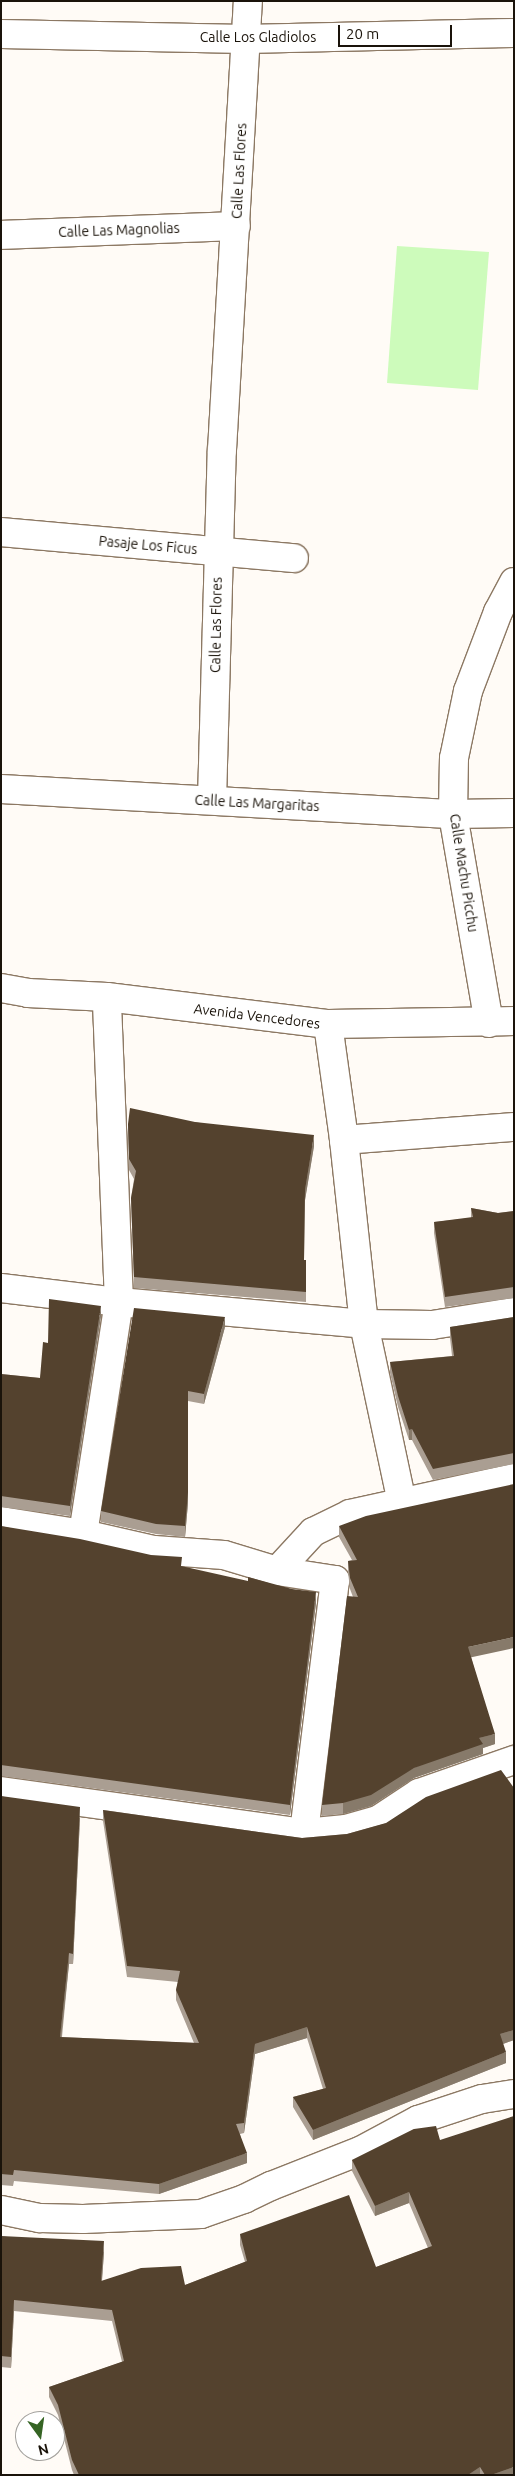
<!DOCTYPE html>
<html>
<head>
<meta charset="utf-8">
<style>
  body { margin:0 }
  #map { position:relative; width:515px; height:2476px; overflow:hidden; background:#fffbf6; font-family:Ubuntu,sans-serif }
  div>[style] { position:absolute }
  .green>* { inset:0; background:#cdfbbb }
  .roads { filter:drop-shadow(1px 0 #8c7863) drop-shadow(-1px 0 #8c7863) drop-shadow(0 1px #8c7863) drop-shadow(0 -1px #8c7863) }
  .minor>* { height:28px; margin:-14px; padding:0 14px; transform-origin:14px; border-radius:14px; background:#fff }
  .wall>* { inset:0; background:#aa9e92 }
  .shaded-wall>* { inset:0; background:#877a6a }
  .building>* { inset:0; background:#54422e }
  span { translate:-50% -50%; white-space:nowrap; text-align:center; line-height:1.15; -webkit-text-stroke:5px #fff; paint-order:stroke }
  .street-label { font-size:14px; color:#1a130a }
  .frame { position:absolute; inset:0; border:2px solid #1a130a; pointer-events:none }
  .north { position:absolute; left:15px; top:2411px; width:50px; height:50px; box-sizing:border-box; background:#fff; border:1px solid #a3a19d; border-radius:50%; rotate:166deg; font-size:14px; font-weight:700; line-height:20px; text-align:center; color:#1a130a }
  .north::after { content:''; display:block; margin:auto; width:18px; height:22px; background:#356424; clip-path:polygon(50% 0,100% 100%,50% 72%,0 100%) }
  .scale { position:absolute; left:338px; top:25px; width:114px; height:22px; box-sizing:border-box; border:2px solid #1a130a; border-top:0; padding-left:6px; font-size:15px; line-height:18px; white-space:nowrap; color:#1a130a; -webkit-text-stroke:4px #fff; paint-order:stroke }
</style>
</head>
<body>
<div id="map">
  <div class="green">
    <i style="clip-path:polygon(397px 246px,489px 252px,478px 390px,387px 383px)"></i>
  </div>
  <div class="roads">
    <div class="minor">
      <i style="left:1px;top:34px;width:244px;rotate:1.2deg"></i>
      <i style="left:245px;top:39px;width:269px;rotate:-1.3deg"></i>
      <i style="left:1px;top:235px;width:235px;rotate:-2.2deg"></i>
      <i style="left:1px;top:532px;width:294px;rotate:5.1deg"></i>
      <i style="left:1px;top:789px;width:453px;rotate:3.2deg"></i>
      <i style="left:453px;top:814px;width:61px;rotate:-0.9deg"></i>
      <i style="left:212px;top:800px;width:350px;rotate:-88.4deg"></i>
      <i style="left:222px;top:450px;width:450px;rotate:-86.7deg"></i>
      <i style="left:1px;top:988px;width:27px;rotate:10deg"></i>
      <i style="left:28px;top:993px;width:79px;rotate:2.9deg"></i>
      <i style="left:107px;top:997px;width:223px;rotate:7deg"></i>
      <i style="left:328px;top:1024px;width:186px;rotate:-0.9deg"></i>
      <i style="left:489px;top:1023px;width:212px;rotate:-99.8deg"></i>
      <i style="left:453px;top:814px;width:56px;rotate:-89deg"></i>
      <i style="left:454px;top:758px;width:68px;rotate:-78.2deg"></i>
      <i style="left:468px;top:691px;width:85px;rotate:-69.2deg"></i>
      <i style="left:498px;top:612px;width:34px;rotate:-62deg"></i>
      <i style="left:328px;top:1024px;width:117px;rotate:82.1deg"></i>
      <i style="left:344px;top:1140px;width:185px;rotate:83.8deg"></i>
      <i style="left:364px;top:1324px;width:183px;rotate:78deg"></i>
      <i style="left:344px;top:1140px;width:170px;rotate:-4.4deg"></i>
      <i style="left:1px;top:1288px;width:119px;rotate:6.8deg"></i>
      <i style="left:119px;top:1302px;width:246px;rotate:5.1deg"></i>
      <i style="left:364px;top:1324px;width:68px;rotate:0.8deg"></i>
      <i style="left:432px;top:1325px;width:83px;rotate:-9deg"></i>
      <i style="left:1px;top:1521px;width:83px;rotate:9deg"></i>
      <i style="left:83px;top:1534px;width:73px;rotate:12.7deg"></i>
      <i style="left:154px;top:1550px;width:70px;rotate:4.1deg"></i>
      <i style="left:224px;top:1555px;width:55px;rotate:16.8deg"></i>
      <i style="left:277px;top:1571px;width:59px;rotate:8.8deg"></i>
      <i style="left:335px;top:1580px;width:255px;rotate:97deg"></i>
      <i style="left:83px;top:1534px;width:235px;rotate:-81.2deg"></i>
      <i style="left:119px;top:1302px;width:305px;rotate:-92.3deg"></i>
      <i style="left:277px;top:1571px;width:53px;rotate:-47.3deg"></i>
      <i style="left:313px;top:1532px;width:41px;rotate:-25.9deg"></i>
      <i style="left:350px;top:1514px;width:168px;rotate:-12.4deg"></i>
      <i style="left:1px;top:1791px;width:306px;rotate:7.9deg"></i>
      <i style="left:304px;top:1833px;width:42px;rotate:-5.4deg"></i>
      <i style="left:346px;top:1829px;width:33px;rotate:-16deg"></i>
      <i style="left:378px;top:1820px;width:49px;rotate:-33.4deg"></i>
      <i style="left:419px;top:1793px;width:101px;rotate:-19.2deg"></i>
      <i style="left:1px;top:2210px;width:40px;rotate:12deg"></i>
      <i style="left:40px;top:2218px;width:43px;rotate:1.3deg"></i>
      <i style="left:83px;top:2219px;width:118px;rotate:-2.4deg"></i>
      <i style="left:201px;top:2214px;width:46px;rotate:-19.2deg"></i>
      <i style="left:244px;top:2199px;width:30px;rotate:-26deg"></i>
      <i style="left:271px;top:2186px;width:96px;rotate:-21.5deg"></i>
      <i style="left:360px;top:2151px;width:66px;rotate:-28.1deg"></i>
      <i style="left:418px;top:2120px;width:67px;rotate:-18.2deg"></i>
      <i style="left:482px;top:2099px;width:32px;rotate:-9deg"></i>
    </div>
  </div>
  <div class="wall">
    <i style="clip-path:polygon(195px 1122px,314px 1146px,305px 1200px,304px 1260px,306px 1260px,306px 1302px,134px 1288px,131px 1198px,134px 1179px,129px 1170px,128px 1124px)"></i>
    <i style="clip-path:polygon(471px 1208px,498px 1213px,514px 1211px,514px 1298px,445px 1307px,434px 1233px,434px 1222px,471px 1218px)"></i>
    <i style="clip-path:polygon(101px 1316px,70px 1516px,1px 1507px,1px 1374px,40px 1378px,48px 1343px)"></i>
    <i style="clip-path:polygon(514px 1317px,514px 1464px,433px 1480px,412px 1440px,409px 1440px,398px 1407px,390px 1373px,390px 1362px,452px 1356px,450px 1338px,450px 1327px)"></i>
    <i style="clip-path:polygon(225px 1327px,204px 1404px,188px 1401px,188px 1503px,185px 1537px,156px 1534px,101px 1522px,101px 1511px)"></i>
    <i style="clip-path:polygon(1px 1526px,182px 1567px,316px 1603px,290px 1815px,1px 1776px)"></i>
    <i style="clip-path:polygon(339px 1526px,471px 1657px,495px 1744px,483px 1748px,483px 1754px,414px 1778px,371px 1806px,343px 1814px,322px 1816px,322px 1805px,353px 1597px,350px 1589px,348px 1572px,348px 1561px,352px 1560px,339px 1537px)"></i>
    <i style="clip-path:polygon(514px 1788px,514px 2040px,503px 2044px,506px 2063px,313px 2140px,293px 2107px,293px 2097px,323px 2089px,307px 2038px,255px 2054px,244px 2133px,240px 2134px,247px 2163px,159px 2194px,14px 2181px,13px 2186px,1px 2185px,1px 1796px,80px 1818px,73px 1964px,69px 1964px,62px 2037px,194px 2043px,176px 2000px,176px 1990px,178px 1982px,127px 1977px,103px 1821px,103px 1810px,302px 1838px,347px 1834px)"></i>
    <i style="clip-path:polygon(414px 2129px,514px 2475px,74px 2475px,72px 2470px,58px 2415px,49px 2397px,49px 2387px,122px 2362px,112px 2321px,14px 2311px,11px 2368px,1px 2367px,1px 2236px,104px 2252px,102px 2281px,185px 2285px,245px 2262px,240px 2245px,240px 2234px,376px 2267px,428px 2248px,409px 2203px,375px 2216px,352px 2171px,352px 2160px)"></i>
  </div>
  <div class="shaded-wall">
    <i style="clip-path:polygon(314px 1135px,314px 1146px,305px 1200px,305px 1190px)"></i>
    <i style="clip-path:polygon(101px 1306px,101px 1316px,70px 1516px,70px 1506px)"></i>
    <i style="clip-path:polygon(225px 1317px,225px 1327px,204px 1404px,204px 1394px)"></i>
    <i style="clip-path:polygon(188px 1391px,188px 1503px,185px 1537px,185px 1526px)"></i>
    <i style="clip-path:polygon(412px 1429px,412px 1440px,409px 1440px,409px 1430px)"></i>
    <i style="clip-path:polygon(316px 1592px,316px 1603px,290px 1815px,290px 1805px)"></i>
    <i style="clip-path:polygon(514px 1637px,514px 1648px,468px 1658px,468px 1647px)"></i>
    <i style="clip-path:polygon(495px 1734px,495px 1744px,483px 1748px,483px 1754px,414px 1778px,371px 1806px,343px 1814px,343px 1803px,414px 1768px,479px 1738px)"></i>
    <i style="clip-path:polygon(80px 1807px,80px 1818px,73px 1964px,73px 1954px)"></i>
    <i style="clip-path:polygon(69px 1953px,69px 1964px,60px 2048px,60px 2037px)"></i>
    <i style="clip-path:polygon(307px 2027px,307px 2038px,255px 2054px,244px 2133px,244px 2123px,255px 2044px)"></i>
    <i style="clip-path:polygon(514px 2030px,514px 2040px,500px 2045px,500px 2034px)"></i>
    <i style="clip-path:polygon(506px 2052px,506px 2063px,313px 2140px,313px 2130px)"></i>
    <i style="clip-path:polygon(247px 2153px,247px 2163px,159px 2194px,159px 2184px)"></i>
    <i style="clip-path:polygon(409px 2192px,409px 2203px,375px 2216px,375px 2206px)"></i>
    <i style="clip-path:polygon(104px 2241px,104px 2252px,101px 2292px,101px 2281px)"></i>
    <i style="clip-path:polygon(14px 2300px,14px 2311px,11px 2368px,11px 2357px)"></i>
    <i style="clip-path:polygon(480px 2467px,480px 2475px,468px 2475px)"></i>
    <i style="clip-path:polygon(514px 2467px,514px 2475px,491px 2475px)"></i>
  </div>
  <div class="building">
    <i style="clip-path:polygon(130px 1108px,195px 1122px,314px 1135px,305px 1190px,304px 1260px,306px 1260px,306px 1292px,134px 1277px,131px 1198px,136px 1171px,129px 1159px,128px 1124px)"></i>
    <i style="clip-path:polygon(471px 1208px,498px 1213px,514px 1211px,514px 1287px,445px 1297px,434px 1222px,473px 1217px)"></i>
    <i style="clip-path:polygon(49px 1299px,101px 1306px,70px 1506px,1px 1496px,1px 1374px,40px 1378px,43px 1342px,48px 1343px)"></i>
    <i style="clip-path:polygon(134px 1308px,225px 1317px,204px 1394px,188px 1391px,188px 1492px,185px 1526px,156px 1524px,101px 1511px)"></i>
    <i style="clip-path:polygon(514px 1317px,514px 1453px,433px 1469px,412px 1429px,409px 1430px,398px 1396px,390px 1362px,454px 1356px,450px 1327px)"></i>
    <i style="clip-path:polygon(514px 1484px,514px 1637px,468px 1647px,495px 1734px,479px 1738px,483px 1744px,414px 1768px,371px 1795px,343px 1803px,322px 1805px,347px 1596px,358px 1597px,350px 1578px,348px 1561px,357px 1560px,339px 1526px,366px 1516px)"></i>
    <i style="clip-path:polygon(1px 1526px,80px 1539px,151px 1555px,182px 1557px,181px 1566px,248px 1581px,248px 1577px,292px 1589px,316px 1592px,290px 1805px,1px 1765px)"></i>
    <i style="clip-path:polygon(501px 1770px,514px 1788px,514px 2030px,500px 2034px,506px 2052px,313px 2130px,293px 2097px,326px 2088px,307px 2027px,255px 2044px,244px 2123px,236px 2124px,247px 2153px,159px 2184px,14px 2170px,13px 2175px,1px 2174px,1px 1796px,80px 1807px,73px 1954px,69px 1953px,60px 2037px,199px 2043px,176px 1990px,180px 1971px,127px 1966px,103px 1810px,302px 1838px,347px 1834px,386px 1823px,426px 1797px)"></i>
    <i style="clip-path:polygon(514px 2116px,514px 2467px,491px 2475px,485px 2475px,480px 2467px,468px 2475px,79px 2475px,72px 2460px,58px 2405px,49px 2387px,124px 2361px,112px 2310px,14px 2300px,11px 2357px,1px 2356px,1px 2236px,104px 2241px,101px 2281px,141px 2268px,181px 2266px,185px 2285px,247px 2261px,240px 2234px,349px 2195px,376px 2267px,432px 2246px,409px 2192px,375px 2206px,352px 2160px,414px 2129px,436px 2126px,440px 2140px)"></i>
  </div>
  <div class="street-label">
    <span style="left:258px;top:37px">Calle Los Gladiolos</span>
    <span style="left:239px;top:171px;rotate:-87deg">Calle Las Flores</span>
    <span style="left:119px;top:230px;rotate:-2deg">Calle Las Magnolias</span>
    <span style="left:148px;top:545px;rotate:5deg">Pasaje Los Ficus</span>
    <span style="left:216px;top:625px;rotate:-89deg">Calle Las Flores</span>
    <span style="left:257px;top:803px;rotate:3deg">Calle Las Margaritas</span>
    <span style="left:464px;top:873px;rotate:81deg">Calle Machu Picchu</span>
    <span style="left:257px;top:1016px;rotate:7deg">Avenida Vencedores</span>
  </div>
  <div class="frame"></div>
  <div class="north">N</div>
  <div class="scale">20 m</div>
</div>
</body>
</html>
